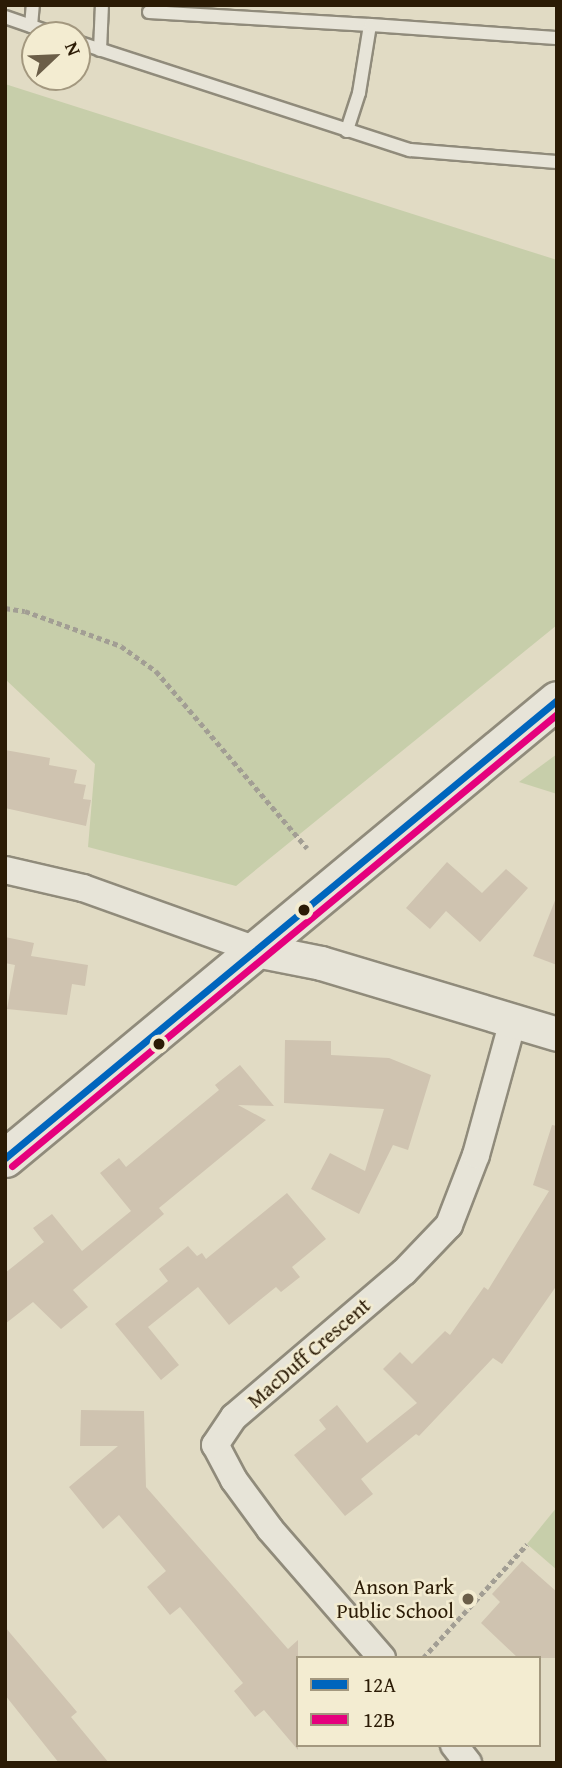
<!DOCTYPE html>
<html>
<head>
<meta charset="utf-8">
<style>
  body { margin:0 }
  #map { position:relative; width:562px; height:1768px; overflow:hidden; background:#e1dbc4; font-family:"Gentium Book Plus",serif }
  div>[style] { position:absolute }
  .green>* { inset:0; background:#c7ceaa }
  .building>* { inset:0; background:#cfc3b0 }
  .path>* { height:4.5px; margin-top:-2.25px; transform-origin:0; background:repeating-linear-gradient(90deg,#a29e94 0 5px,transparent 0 8.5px) }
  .roads { filter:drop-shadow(2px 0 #908b7b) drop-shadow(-2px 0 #908b7b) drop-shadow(0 2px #908b7b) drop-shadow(0 -2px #908b7b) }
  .service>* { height:12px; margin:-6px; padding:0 6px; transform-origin:6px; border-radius:6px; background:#e7e4d8 }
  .minor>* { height:26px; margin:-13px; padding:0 13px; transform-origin:13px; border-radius:13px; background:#e7e4d8 }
  .tertiary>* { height:33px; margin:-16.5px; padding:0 16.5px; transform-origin:16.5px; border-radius:16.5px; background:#e7e4d8 }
  .secondary>* { height:37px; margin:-18.5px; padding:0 18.5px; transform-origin:18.5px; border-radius:18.5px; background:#e7e4d8 }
  .bus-1>* { height:7px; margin:-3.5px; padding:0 3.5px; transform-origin:3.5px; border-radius:3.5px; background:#0065bd }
  .bus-2>* { height:7px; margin:-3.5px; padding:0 3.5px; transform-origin:3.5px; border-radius:3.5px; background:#e5007d }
  .dots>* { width:19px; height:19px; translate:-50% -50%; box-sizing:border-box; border:4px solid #f3ecd1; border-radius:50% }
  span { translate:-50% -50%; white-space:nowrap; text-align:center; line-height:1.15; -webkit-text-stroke:5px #f3ecd1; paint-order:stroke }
  .street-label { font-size:21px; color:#2b1b05 }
  .poi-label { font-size:21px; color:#2b1b05 }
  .right { translate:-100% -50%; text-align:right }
  .frame { position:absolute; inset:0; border:7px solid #2b1b05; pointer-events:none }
  .legend { position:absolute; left:296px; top:1656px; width:245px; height:91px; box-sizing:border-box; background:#f3ecd1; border:2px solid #a3987f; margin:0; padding:9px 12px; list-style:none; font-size:21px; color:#2b1b05 }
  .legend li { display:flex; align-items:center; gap:14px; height:35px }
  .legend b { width:35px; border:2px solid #a3987f }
  .north { position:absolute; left:21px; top:21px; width:70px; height:70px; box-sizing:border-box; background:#f3ecd1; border:2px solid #a3987f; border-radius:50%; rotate:67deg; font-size:19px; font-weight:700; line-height:28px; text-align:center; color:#2b1b05 }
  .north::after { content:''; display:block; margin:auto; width:24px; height:32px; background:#6b5e48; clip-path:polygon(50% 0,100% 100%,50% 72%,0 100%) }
</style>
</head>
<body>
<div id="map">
  <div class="green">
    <i style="clip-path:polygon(5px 84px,557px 260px,557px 625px,236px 886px,88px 847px,95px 764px,5px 679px)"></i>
    <i style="clip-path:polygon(557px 754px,557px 794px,519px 782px)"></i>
    <i style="clip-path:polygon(557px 1507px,557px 1570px,527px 1544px)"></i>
  </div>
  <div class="building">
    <i style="clip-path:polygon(5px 750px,50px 758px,49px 765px,77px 770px,74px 783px,86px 785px,83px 799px,91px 800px,86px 826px,5px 808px)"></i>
    <i style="clip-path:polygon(447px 862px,482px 893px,506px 869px,528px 888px,480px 942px,446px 911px,430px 929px,406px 908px)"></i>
    <i style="clip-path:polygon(556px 898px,557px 899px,557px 965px,533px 956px)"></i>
    <i style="clip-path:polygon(5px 937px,34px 943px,31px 956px,88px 965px,85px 986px,72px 984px,67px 1015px,7px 1009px,15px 965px,5px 963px)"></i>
    <i style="clip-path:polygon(285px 1040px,331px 1041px,331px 1055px,389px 1058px,431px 1075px,408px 1150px,393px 1145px,359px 1214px,311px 1189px,330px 1153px,365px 1171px,384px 1109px,284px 1103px)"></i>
    <i style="clip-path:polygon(240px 1065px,274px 1106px,238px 1105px,266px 1120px,159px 1208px,164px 1214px,73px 1290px,88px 1307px,61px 1329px,33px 1302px,5px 1324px,5px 1273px,44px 1242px,33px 1228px,52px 1214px,82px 1251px,131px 1211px,100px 1173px,119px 1158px,126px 1167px,219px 1090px,215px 1085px)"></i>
    <i style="clip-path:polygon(552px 1125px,557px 1126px,557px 1285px,502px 1364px,493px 1358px,419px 1436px,416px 1434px,361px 1479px,373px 1494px,345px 1516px,294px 1455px,326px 1429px,319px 1420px,337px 1405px,367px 1443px,417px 1403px,383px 1369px,400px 1352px,412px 1364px,445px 1331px,450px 1335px,484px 1287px,488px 1290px,549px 1191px,533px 1185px)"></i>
    <i style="clip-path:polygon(287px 1193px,326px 1239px,292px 1267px,300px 1277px,281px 1292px,276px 1287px,229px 1325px,198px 1287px,148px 1327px,179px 1365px,161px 1380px,115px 1324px,168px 1281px,159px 1269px,188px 1246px,197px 1256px,202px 1253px,206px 1259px)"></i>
    <i style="clip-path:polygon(81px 1410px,144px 1411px,146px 1487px,288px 1649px,298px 1640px,298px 1750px,264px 1710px,255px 1717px,234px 1691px,243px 1683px,180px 1607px,170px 1615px,147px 1587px,166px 1571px,119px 1515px,103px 1529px,69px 1487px,118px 1446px,80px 1446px)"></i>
    <i style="clip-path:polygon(522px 1561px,557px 1592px,557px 1658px,518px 1658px,481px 1623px,500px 1602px,492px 1594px)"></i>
    <i style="clip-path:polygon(5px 1627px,77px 1712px,71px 1717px,109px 1763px,59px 1763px,5px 1695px)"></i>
  </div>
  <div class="path">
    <i style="left:5px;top:608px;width:20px;rotate:9deg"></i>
    <i style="left:25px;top:611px;width:102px;rotate:20deg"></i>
    <i style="left:121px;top:646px;width:43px;rotate:35.5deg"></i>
    <i style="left:156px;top:671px;width:233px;rotate:49.5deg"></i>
    <i style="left:423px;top:1658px;width:154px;rotate:-47.6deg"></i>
  </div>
  <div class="roads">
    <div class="service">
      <i style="left:149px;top:12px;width:221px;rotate:3.4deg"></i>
      <i style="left:370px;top:25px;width:69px;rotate:99.2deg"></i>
      <i style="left:359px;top:93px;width:40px;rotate:108deg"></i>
      <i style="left:5px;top:17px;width:55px;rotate:19.1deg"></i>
      <i style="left:370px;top:25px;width:187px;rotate:4deg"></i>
      <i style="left:31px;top:26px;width:21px;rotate:-85deg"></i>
      <i style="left:77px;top:42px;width:350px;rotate:18deg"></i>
      <i style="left:410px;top:150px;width:147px;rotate:4.7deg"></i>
      <i style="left:100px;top:50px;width:45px;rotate:-87.5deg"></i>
    </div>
    <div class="minor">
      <i style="left:5px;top:870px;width:80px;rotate:13deg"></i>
      <i style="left:83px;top:888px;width:184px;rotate:19.7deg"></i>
      <i style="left:382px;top:1658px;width:171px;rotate:-131deg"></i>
      <i style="left:270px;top:1529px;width:61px;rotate:-126.3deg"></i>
      <i style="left:234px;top:1480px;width:40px;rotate:-118deg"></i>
      <i style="left:215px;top:1445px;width:34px;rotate:-56deg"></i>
      <i style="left:234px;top:1417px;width:223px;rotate:-40.5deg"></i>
      <i style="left:404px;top:1272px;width:65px;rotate:-46.2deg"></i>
      <i style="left:449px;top:1225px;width:75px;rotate:-68.9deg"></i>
      <i style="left:476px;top:1155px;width:139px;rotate:-74.6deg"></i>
      <i style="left:454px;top:1745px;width:23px;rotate:52deg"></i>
    </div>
    <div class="tertiary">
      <i style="left:256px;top:950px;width:66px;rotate:11.3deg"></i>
      <i style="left:321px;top:963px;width:246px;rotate:16.7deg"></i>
    </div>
    <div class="secondary">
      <i style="left:5px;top:1158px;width:717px;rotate:-39.68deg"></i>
    </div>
  </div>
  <div class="bus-1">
    <i style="left:5px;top:1158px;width:717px;rotate:-39.68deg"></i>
  </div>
  <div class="bus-2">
    <i style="left:12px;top:1166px;width:708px;rotate:-39.67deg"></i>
  </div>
  <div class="dots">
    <i style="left:304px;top:910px;background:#2b1b05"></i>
    <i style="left:159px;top:1044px;background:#2b1b05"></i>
    <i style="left:468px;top:1599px;background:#6b5e48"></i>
  </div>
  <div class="street-label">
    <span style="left:309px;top:1353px;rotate:-41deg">MacDuff Crescent</span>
  </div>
  <div class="poi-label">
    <span class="right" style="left:454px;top:1599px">Anson Park<br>Public School</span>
  </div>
  <div class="frame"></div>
  <ul class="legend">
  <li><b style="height:9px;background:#0065bd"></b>12A</li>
  <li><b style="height:9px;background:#e5007d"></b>12B</li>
  </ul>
  <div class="north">N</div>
</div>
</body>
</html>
